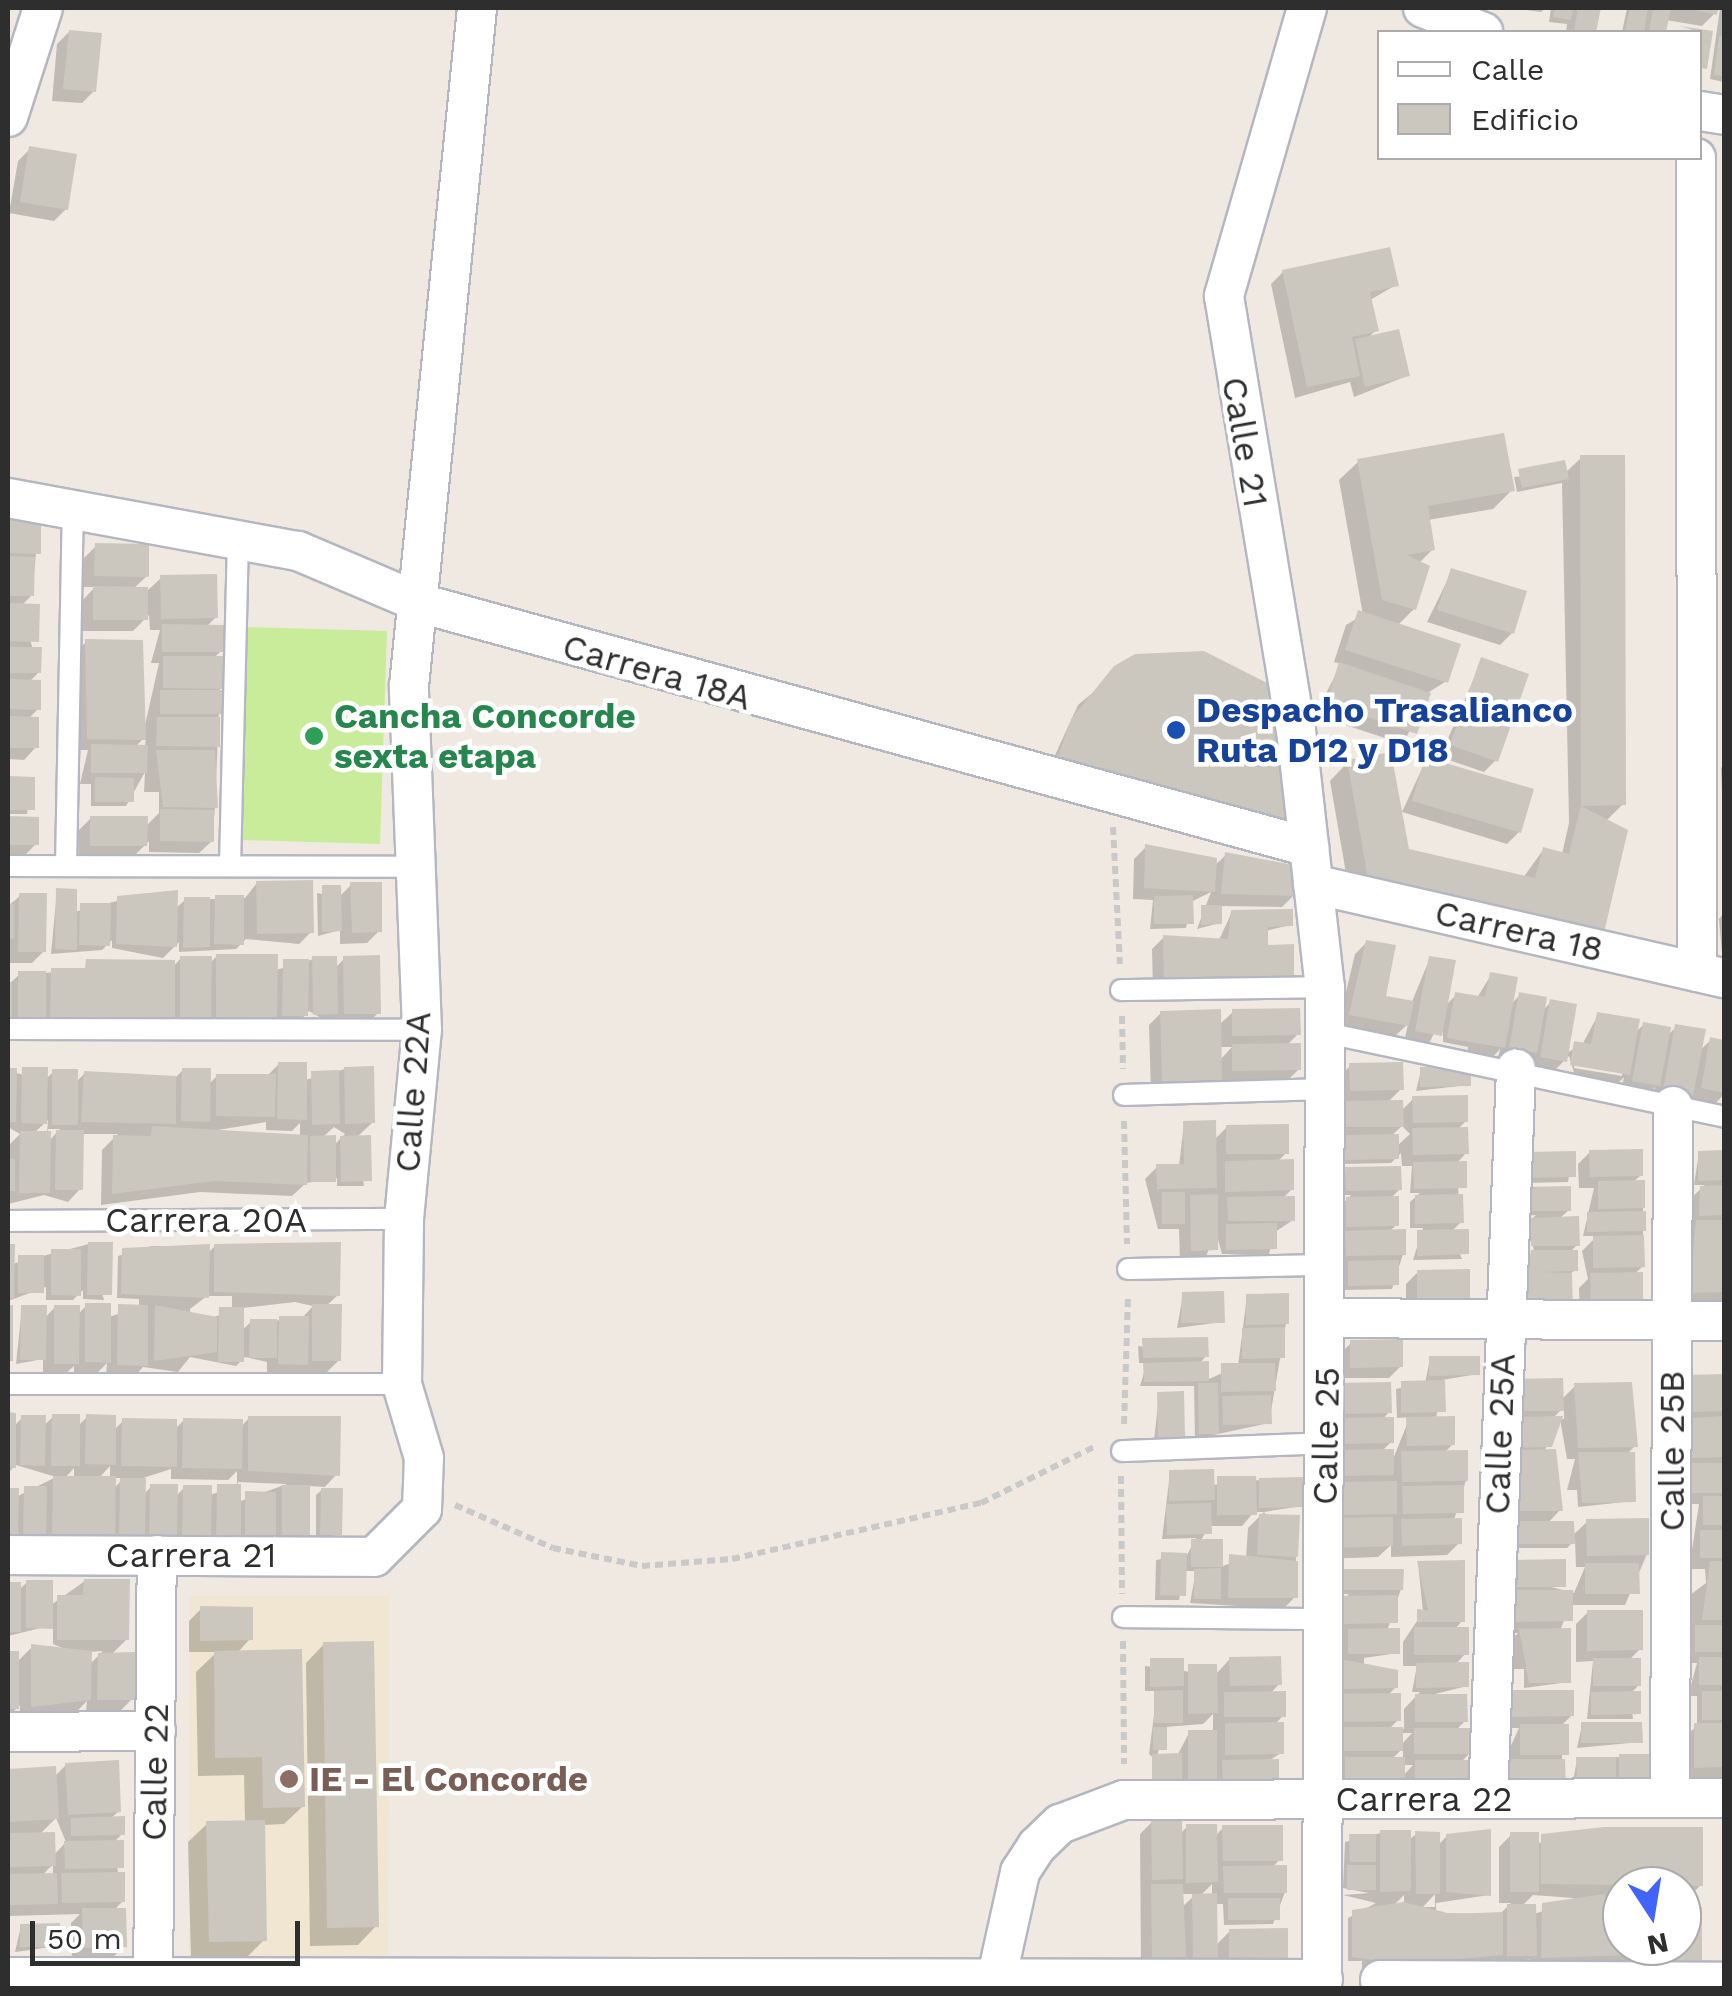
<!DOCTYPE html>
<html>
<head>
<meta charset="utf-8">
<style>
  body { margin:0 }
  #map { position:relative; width:1732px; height:1996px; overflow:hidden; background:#efe9e1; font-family:"Work Sans",sans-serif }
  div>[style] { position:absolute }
  .education>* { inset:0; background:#f0e6d1 }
  .pitch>* { inset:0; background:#c9ec9a }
  .shadow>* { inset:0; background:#0003 }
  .building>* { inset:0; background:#cbc7bf }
  .path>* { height:6px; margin-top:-3px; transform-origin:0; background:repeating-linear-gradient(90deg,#c9c9c9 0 8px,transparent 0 13px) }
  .roads { filter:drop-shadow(2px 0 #b4b7c1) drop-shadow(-2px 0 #b4b7c1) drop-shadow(0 2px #b4b7c1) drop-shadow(0 -2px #b4b7c1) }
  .lane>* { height:20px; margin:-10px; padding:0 10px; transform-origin:10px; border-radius:10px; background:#fff }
  .street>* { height:38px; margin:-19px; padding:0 19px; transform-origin:19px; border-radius:19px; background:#fff }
  .dots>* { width:28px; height:28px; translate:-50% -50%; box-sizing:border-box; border:5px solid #fff; border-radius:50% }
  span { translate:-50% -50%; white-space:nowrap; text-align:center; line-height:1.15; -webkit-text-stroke:9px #fff; paint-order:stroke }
  .street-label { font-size:35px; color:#2e2e2e }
  .transit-label { font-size:35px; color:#164399; font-weight:700 }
  .left { translate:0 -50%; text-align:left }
  .leisure-label { font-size:35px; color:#27864d; font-weight:700 }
  .education-label { font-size:35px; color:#785e54; font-weight:700 }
  .frame { position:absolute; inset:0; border:10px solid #2e2e2e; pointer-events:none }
  .legend { position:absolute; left:1377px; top:30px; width:325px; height:130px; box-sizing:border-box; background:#fff; border:2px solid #ababab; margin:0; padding:12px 18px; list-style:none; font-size:30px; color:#2e2e2e }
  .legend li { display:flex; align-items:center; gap:20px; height:50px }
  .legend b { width:50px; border:2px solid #ababab }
  .north { position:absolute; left:1602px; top:1866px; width:100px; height:100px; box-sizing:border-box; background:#fff; border:2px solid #ababab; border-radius:50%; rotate:168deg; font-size:28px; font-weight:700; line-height:40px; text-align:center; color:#2e2e2e }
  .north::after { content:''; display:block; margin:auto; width:35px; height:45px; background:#4264fb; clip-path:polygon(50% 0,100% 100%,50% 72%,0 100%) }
  .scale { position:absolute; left:30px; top:1921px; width:270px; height:45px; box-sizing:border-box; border:5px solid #2e2e2e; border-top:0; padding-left:12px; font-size:30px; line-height:35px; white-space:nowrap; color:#2e2e2e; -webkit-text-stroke:8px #fff; paint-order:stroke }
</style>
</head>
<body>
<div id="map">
  <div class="education">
    <i style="clip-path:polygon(190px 1596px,389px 1596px,388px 1962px,189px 1962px)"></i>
  </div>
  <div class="pitch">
    <i style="clip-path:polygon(248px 627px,387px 631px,380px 844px,241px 840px)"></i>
  </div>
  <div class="shadow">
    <i style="clip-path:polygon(1512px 8px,1546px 8px,1541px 12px)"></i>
    <i style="clip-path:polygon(1551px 8px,1598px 8px,1594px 32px,1566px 32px,1567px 24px,1549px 22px)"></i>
    <i style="clip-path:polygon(1627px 8px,1724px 8px,1724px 82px,1710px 79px,1720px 8px,1702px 26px,1666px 20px,1664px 32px,1622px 32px)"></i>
    <i style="clip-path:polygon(1680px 29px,1710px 33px,1700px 73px,1700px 32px)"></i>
    <i style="clip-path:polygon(69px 32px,94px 91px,82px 103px,52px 101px,57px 44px)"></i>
    <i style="clip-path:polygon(30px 149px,66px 209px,54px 221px,9px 213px,18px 161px)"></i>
    <i style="clip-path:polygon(1283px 272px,1396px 285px,1370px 300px,1376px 330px,1367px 339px,1407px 376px,1354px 397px,1350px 382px,1295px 398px,1271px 284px)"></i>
    <i style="clip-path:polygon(1581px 458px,1623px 804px,1606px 821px,1600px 936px,1351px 902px,1330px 781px,1348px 762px,1406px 851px,1523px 878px,1543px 850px,1562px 854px,1569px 823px,1562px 483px,1517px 492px,1514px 477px,1565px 473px)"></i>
    <i style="clip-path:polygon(1358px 462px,1512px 490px,1493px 509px,1428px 520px,1433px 549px,1419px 563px,1414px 609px,1397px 626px,1445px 682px,1429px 692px,1403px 744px,1315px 715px,1341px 664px,1334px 662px,1346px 625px,1363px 615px,1339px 480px)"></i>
    <i style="clip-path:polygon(8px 522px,39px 522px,32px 595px,21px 606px,39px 672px,29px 682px,38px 709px,28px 719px,36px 747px,24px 760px,8px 759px)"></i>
    <i style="clip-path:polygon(evenodd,96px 546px,147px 576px,133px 589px,145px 593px,161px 578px,216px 617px,206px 627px,221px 651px,213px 659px,221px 659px,215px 807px,212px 841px,199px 853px,149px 852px,149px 841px,133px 857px,79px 857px,79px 830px,91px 818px,145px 827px,159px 813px,159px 792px,144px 792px,145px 772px,126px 806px,91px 806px,91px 784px,80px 784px,88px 750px,76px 750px,74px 654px,86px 642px,143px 734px,159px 663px,151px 663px,160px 630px,150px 630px,149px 615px,133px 631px,82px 631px,82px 601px,95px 587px,83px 587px,84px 558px,96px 546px,146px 736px,145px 747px,135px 747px,146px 736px)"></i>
    <i style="clip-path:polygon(1452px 571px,1512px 633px,1500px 645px,1427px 622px)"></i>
    <i style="clip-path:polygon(1136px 657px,1281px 716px,1284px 828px,1044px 779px,1078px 705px)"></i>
    <i style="clip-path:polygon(1482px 660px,1496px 760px,1484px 772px,1440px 757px)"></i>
    <i style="clip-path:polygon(1426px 760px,1519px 832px,1507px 844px,1402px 812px)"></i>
    <i style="clip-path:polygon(1724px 765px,1724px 815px,1723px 815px,1721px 768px)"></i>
    <i style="clip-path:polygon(8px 779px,32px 779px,27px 814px,8px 814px)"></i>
    <i style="clip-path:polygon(8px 819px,36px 819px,36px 844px,24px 856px,8px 856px)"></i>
    <i style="clip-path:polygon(1146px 847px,1214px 866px,1226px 855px,1294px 895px,1282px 907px,1219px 906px,1220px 923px,1197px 929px,1211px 892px,1191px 902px,1186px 928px,1150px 929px,1153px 900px,1133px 899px,1134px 859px)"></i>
    <i style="clip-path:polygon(257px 883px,311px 932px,299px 944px,246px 939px,236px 949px,179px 952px,179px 942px,163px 958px,112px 948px,112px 940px,102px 950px,51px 954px,57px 891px,74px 912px,148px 893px,175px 893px,175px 909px,185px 900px,245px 898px)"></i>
    <i style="clip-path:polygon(351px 885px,379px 931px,367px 943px,340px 944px,340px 930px,318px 936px,317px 893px,339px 897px)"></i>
    <i style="clip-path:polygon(20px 896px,44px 951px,32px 963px,8px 963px,8px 906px)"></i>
    <i style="clip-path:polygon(1232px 912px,1291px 925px,1265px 931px,1265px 947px,1153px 992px,1152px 949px,1164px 937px,1218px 942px)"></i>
    <i style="clip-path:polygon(1724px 913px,1724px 976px,1719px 919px)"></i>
    <i style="clip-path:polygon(evenodd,1367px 942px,1383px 998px,1411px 1004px,1430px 958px,1445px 1006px,1456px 995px,1477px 998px,1491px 975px,1511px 1004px,1520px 995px,1542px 1011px,1551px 1002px,1566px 1053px,1582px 1045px,1598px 1015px,1635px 1033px,1644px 1024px,1666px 1037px,1676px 1027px,1698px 1052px,1711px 1040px,1724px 1042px,1724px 1094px,1715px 1104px,1652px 1103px,1655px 1087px,1646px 1096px,1621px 1092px,1624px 1077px,1615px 1086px,1576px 1079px,1569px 1056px,1552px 1073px,1529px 1069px,1531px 1055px,1523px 1064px,1498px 1060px,1500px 1049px,1491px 1059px,1467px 1054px,1468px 1047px,1443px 1042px,1443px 1016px,1427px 1047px,1404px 1043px,1408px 1024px,1395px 1036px,1338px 1026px,1355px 954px,1367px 942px,1575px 1063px,1622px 1071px,1622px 1076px,1574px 1068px,1575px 1063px)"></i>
    <i style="clip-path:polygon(217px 956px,276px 970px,314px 959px,335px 968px,344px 959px,378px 1013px,366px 1025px,333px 1025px,309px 1011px,294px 1027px,8px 1021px,8px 985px,20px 974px,173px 967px,181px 958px,209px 964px)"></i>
    <i style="clip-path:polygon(evenodd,1233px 1012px,1298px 1034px,1287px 1045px,1299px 1069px,1287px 1081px,1151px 1094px,1149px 1025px,1161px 1013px,1219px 1025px,1233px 1012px,1219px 1047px,1232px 1047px,1220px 1060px,1219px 1047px)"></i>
    <i style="clip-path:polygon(evenodd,279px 1064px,305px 1080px,345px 1069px,373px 1122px,356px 1138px,364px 1186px,337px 1186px,337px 1178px,306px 1183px,292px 1196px,200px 1192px,101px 1205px,102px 1150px,118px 1134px,81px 1134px,80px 1189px,68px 1202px,44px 1195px,8px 1204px,9px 1145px,20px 1134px,8px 1127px,8px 1071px,45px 1080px,54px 1071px,75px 1083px,85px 1073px,175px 1078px,183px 1070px,208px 1085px,217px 1076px,266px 1077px,279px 1064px,48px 1120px,47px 1134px,34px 1133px,48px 1120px,279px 1064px,266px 1122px,266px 1130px,292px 1131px,300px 1123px,300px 1137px,205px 1132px,266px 1122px,279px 1064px,334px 1127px,345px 1134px,333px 1146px,322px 1138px,334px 1127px,279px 1064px,48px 1129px,60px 1129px,48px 1142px,48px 1129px)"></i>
    <i style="clip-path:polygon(evenodd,1350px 1066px,1401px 1089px,1387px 1103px,1401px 1111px,1413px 1099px,1466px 1121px,1457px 1130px,1466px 1153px,1456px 1164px,1461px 1222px,1451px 1232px,1462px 1259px,1413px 1260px,1423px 1228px,1410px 1228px,1410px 1202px,1420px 1193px,1410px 1193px,1412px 1166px,1402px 1166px,1401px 1153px,1391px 1163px,1341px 1164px,1345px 1138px,1333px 1138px,1338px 1078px,1350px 1066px,1402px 1126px,1410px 1134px,1396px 1147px,1390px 1137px,1402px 1126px)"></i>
    <i style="clip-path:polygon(1421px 1070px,1468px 1085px,1416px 1091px)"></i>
    <i style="clip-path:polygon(1184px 1123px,1213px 1141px,1227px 1127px,1286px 1153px,1277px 1162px,1292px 1189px,1283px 1198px,1293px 1220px,1275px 1232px,1269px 1254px,1222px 1254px,1216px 1232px,1204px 1261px,1180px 1262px,1179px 1229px,1158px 1229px,1145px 1179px,1157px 1167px,1179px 1166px)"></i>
    <i style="clip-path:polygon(1590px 1152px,1641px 1175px,1632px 1183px,1643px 1207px,1643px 1266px,1580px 1325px,1579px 1288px,1588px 1279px,1582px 1251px,1597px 1236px,1583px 1236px,1594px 1188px,1579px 1188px,1578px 1164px)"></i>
    <i style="clip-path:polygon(1573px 1153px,1568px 1182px,1521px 1183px)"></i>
    <i style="clip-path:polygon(1699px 1153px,1724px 1153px,1724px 1303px,1678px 1304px,1689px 1200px,1705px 1185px,1694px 1185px)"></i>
    <i style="clip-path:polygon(1346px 1169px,1400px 1189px,1390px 1199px,1396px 1225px,1389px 1232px,1403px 1254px,1392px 1289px,1344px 1290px,1343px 1267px,1334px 1267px,1335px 1212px,1351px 1195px,1341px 1195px)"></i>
    <i style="clip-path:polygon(1520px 1194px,1569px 1210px,1559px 1219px,1577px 1245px,1570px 1252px,1575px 1270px,1511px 1321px,1534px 1250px,1526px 1225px,1536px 1215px,1520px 1216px)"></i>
    <i style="clip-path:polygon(89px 1244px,104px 1300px,83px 1299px,83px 1290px,73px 1300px,46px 1300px,46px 1287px,8px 1301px,8px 1246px,12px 1264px)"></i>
    <i style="clip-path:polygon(evenodd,152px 1246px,207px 1246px,207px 1254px,215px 1246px,338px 1295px,326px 1306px,339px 1360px,327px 1372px,294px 1376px,267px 1375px,267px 1362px,245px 1357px,236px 1366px,190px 1357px,178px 1372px,143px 1367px,134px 1377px,106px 1376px,107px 1363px,96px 1374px,74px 1373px,74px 1366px,64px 1375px,43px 1375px,43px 1359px,16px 1364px,22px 1307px,44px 1319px,55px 1307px,77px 1315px,86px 1306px,109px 1317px,139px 1307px,139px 1299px,117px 1298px,118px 1256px,152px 1246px,207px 1296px,232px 1296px,232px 1312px,190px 1323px,190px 1309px,207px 1296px,152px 1246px,295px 1302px,313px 1306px,301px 1319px,251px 1322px,241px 1331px,242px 1308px,295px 1302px)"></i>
    <i style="clip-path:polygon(1418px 1272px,1467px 1297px,1455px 1309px,1406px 1310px,1406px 1284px)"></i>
    <i style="clip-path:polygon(1183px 1295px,1222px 1322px,1177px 1328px)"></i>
    <i style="clip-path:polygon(1247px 1296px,1286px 1323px,1269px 1423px,1195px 1439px,1194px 1386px,1140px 1386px,1147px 1363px,1139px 1363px,1138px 1346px,1206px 1356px,1199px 1364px,1209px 1379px,1238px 1366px)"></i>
    <i style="clip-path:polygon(1351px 1343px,1401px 1366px,1389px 1378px,1339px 1378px,1339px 1355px)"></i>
    <i style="clip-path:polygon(1430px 1359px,1478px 1374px,1442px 1380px,1436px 1419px,1453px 1444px,1444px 1453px,1466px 1480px,1454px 1520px,1459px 1543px,1447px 1555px,1391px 1557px,1391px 1545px,1378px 1557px,1321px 1559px,1324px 1397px,1389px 1412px,1382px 1420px,1391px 1442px,1381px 1452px,1391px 1464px,1410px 1417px,1397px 1418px,1396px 1389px,1425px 1383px)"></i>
    <i style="clip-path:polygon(1724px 1376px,1724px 1778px,1683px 1779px,1683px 1738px,1697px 1726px,1697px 1696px,1688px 1696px,1697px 1663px,1684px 1663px,1684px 1640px,1690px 1595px,1706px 1583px,1705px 1569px,1689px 1569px,1699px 1504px,1680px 1504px,1688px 1377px)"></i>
    <i style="clip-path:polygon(evenodd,1575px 1386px,1635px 1446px,1627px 1454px,1634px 1501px,1578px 1507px,1577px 1490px,1567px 1490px,1575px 1459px,1567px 1459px,1560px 1419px,1544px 1452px,1560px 1510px,1547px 1524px,1572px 1536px,1588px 1521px,1647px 1554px,1625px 1605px,1570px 1605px,1560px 1631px,1569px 1682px,1524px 1688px,1524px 1669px,1508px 1669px,1508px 1643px,1518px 1633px,1502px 1633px,1502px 1574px,1574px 1593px,1585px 1567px,1576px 1567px,1575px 1540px,1567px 1548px,1514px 1548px,1521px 1522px,1503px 1522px,1505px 1393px,1561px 1400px,1575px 1386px,1564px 1407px,1564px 1419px,1552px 1419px,1564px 1407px)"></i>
    <i style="clip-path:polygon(1159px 1394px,1183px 1436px,1177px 1441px,1154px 1441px)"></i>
    <i style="clip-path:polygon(evenodd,8px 1415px,14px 1426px,22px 1418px,43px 1426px,53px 1417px,78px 1426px,87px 1417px,114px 1430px,123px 1421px,175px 1429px,184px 1420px,241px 1427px,249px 1418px,337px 1474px,322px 1490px,340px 1534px,316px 1540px,316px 1495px,325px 1487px,308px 1486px,308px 1542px,212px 1537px,196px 1553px,19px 1545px,19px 1533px,8px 1545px,8px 1491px,16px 1497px,56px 1477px,16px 1465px,8px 1473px,8px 1415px,110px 1466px,110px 1479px,98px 1479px,110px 1466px,8px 1415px,74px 1468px,74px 1479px,64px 1479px,74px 1468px,8px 1415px,171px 1469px,171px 1479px,228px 1480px,237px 1471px,237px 1487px,209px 1495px,184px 1488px,175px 1497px,151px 1487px,143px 1495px,143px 1478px,171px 1469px,8px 1415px,113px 1478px,124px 1478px,113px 1489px,113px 1478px,8px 1415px,238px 1482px,287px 1484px,238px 1502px,238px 1482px,8px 1415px,107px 1534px,134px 1534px,134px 1539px,107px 1539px,107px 1534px)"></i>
    <i style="clip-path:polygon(evenodd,1170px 1473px,1212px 1485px,1260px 1480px,1302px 1506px,1264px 1512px,1296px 1556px,1295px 1597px,1283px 1609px,1190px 1603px,1196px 1571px,1184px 1571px,1179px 1600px,1155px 1600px,1156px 1560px,1187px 1555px,1196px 1538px,1162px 1539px,1170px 1473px,1254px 1512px,1264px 1512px,1248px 1528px,1246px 1558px,1220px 1567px,1200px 1542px,1209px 1526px,1242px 1526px,1254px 1512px)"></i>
    <i style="clip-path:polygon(evenodd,1418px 1563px,1462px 1621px,1454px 1630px,1466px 1653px,1455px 1665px,1467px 1686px,1423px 1697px,1465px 1721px,1456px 1730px,1471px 1752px,1461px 1762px,1471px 1786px,1334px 1799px,1343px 1762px,1330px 1762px,1329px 1708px,1344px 1693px,1336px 1693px,1344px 1635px,1333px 1635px,1333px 1610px,1349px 1594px,1338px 1594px,1337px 1577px,1401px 1589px,1387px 1631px,1398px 1653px,1364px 1658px,1364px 1673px,1396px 1687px,1387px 1696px,1398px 1720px,1389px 1729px,1404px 1729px,1404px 1709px,1420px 1692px,1412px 1692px,1417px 1666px,1403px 1666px,1403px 1642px,1423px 1612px,1418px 1563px,1400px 1733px,1412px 1733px,1401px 1745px,1400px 1733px,1418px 1563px,1403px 1748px,1403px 1760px,1391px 1760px,1403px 1748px,1418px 1563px,1403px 1765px,1413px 1765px,1403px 1776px,1403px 1765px)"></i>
    <i style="clip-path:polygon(evenodd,85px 1581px,127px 1639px,111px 1655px,132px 1699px,120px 1711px,86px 1711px,87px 1701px,77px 1711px,20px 1717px,20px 1705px,8px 1717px,8px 1653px,17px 1662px,32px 1647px,72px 1652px,53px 1644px,53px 1625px,8px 1636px,8px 1584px,18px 1591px,27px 1582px,51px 1605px,85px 1581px,103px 1651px,89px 1665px,89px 1652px,103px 1651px)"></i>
    <i style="clip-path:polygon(201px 1609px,250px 1639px,237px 1653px,303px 1806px,284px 1824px,262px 1825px,264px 1940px,246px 1958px,191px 1959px,188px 1842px,207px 1824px,245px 1823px,244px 1775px,198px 1776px,196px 1672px,217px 1652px,189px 1652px,189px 1621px)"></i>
    <i style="clip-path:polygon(1588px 1612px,1640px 1649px,1629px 1660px,1639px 1685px,1630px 1694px,1633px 1719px,1587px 1719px,1593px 1661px,1576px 1662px,1576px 1624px)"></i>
    <i style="clip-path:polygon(324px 1644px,376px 1926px,358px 1945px,310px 1946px,306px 1663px)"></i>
    <i style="clip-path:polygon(evenodd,1230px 1659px,1279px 1684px,1270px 1694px,1283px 1716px,1274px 1725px,1281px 1753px,1203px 1803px,1149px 1754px,1157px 1691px,1145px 1691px,1145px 1666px,1215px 1675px,1230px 1659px,1213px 1714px,1213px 1733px,1189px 1733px,1177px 1756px,1157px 1756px,1165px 1727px,1203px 1724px,1213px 1714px)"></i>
    <i style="clip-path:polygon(1499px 1705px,1572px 1715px,1561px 1726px,1563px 1788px,1498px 1800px,1498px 1774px,1519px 1728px,1498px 1728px)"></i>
    <i style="clip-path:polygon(1582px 1725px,1640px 1742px,1577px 1748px)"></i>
    <i style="clip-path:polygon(1620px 1757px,1653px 1782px,1572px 1788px,1577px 1759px)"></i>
    <i style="clip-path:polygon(evenodd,66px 1765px,119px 1811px,110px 1819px,122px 1834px,113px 1843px,123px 1901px,114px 1910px,124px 1946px,112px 1958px,72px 1959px,71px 1923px,80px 1914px,8px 1916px,8px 1771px,54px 1768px,54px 1777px,66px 1765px,56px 1818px,66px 1842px,53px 1856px,39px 1835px,56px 1818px,66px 1765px,53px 1865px,53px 1875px,42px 1876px,48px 1869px,53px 1865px)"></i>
    <i style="clip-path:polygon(evenodd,1152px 1822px,1180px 1834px,1187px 1827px,1215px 1836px,1223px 1828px,1280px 1859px,1272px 1868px,1285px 1892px,1273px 1924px,1224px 1925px,1223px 1904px,1215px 1904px,1215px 1946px,1230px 1931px,1285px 1958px,1273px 1970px,1181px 1976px,1181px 1959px,1171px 1968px,1141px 1969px,1140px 1834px,1152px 1822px,1212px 1884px,1212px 1896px,1200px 1896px,1212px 1884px,1152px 1822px,1181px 1894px,1196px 1894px,1181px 1908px,1181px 1894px)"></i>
    <i style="clip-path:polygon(evenodd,1381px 1833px,1408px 1841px,1416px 1834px,1437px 1846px,1447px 1836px,1489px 1895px,1436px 1903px,1436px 1913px,1500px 1914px,1511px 1903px,1499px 1903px,1499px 1847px,1511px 1835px,1701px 1885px,1682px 1903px,1682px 1886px,1622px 1886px,1622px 1904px,1602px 1904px,1602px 1914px,1622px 1910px,1622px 1946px,1682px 1946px,1682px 1909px,1700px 1959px,1530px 1968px,1530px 1959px,1496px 1967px,1496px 1959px,1362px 1975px,1362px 1961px,1348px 1961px,1348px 1918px,1376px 1903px,1343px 1895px,1369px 1893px,1343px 1888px,1345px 1842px,1381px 1833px,1435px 1894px,1435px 1907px,1423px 1907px,1435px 1894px,1381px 1833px,1404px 1895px,1404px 1906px,1393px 1906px,1404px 1895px,1381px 1833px,1533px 1895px,1573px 1898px,1573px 1901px,1534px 1914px,1522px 1906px,1533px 1895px)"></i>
    <i style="clip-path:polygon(21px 1926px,58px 1946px,15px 1952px)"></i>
  </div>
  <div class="building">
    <i style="clip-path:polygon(1555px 8px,1573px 8px,1571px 20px,1553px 17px)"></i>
    <i style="clip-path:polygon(1578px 8px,1601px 8px,1596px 32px,1574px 32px)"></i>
    <i style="clip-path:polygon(1630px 8px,1648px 8px,1644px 32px,1625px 32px)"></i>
    <i style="clip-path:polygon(1653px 8px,1671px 8px,1666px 32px,1649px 32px)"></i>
    <i style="clip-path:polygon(1685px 8px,1718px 8px,1717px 15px)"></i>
    <i style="clip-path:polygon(1679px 26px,1713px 31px,1707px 69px,1700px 68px,1700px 32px)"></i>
    <i style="clip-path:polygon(69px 30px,102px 33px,96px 92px,63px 89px)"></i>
    <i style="clip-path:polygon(1719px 36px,1724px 37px,1724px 76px,1714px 75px)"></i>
    <i style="clip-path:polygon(29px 146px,77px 154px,68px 210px,20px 202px)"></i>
    <i style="clip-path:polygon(1390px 247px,1399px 286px,1370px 292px,1379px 331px,1352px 337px,1360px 376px,1307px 387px,1282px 270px)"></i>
    <i style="clip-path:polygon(1399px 329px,1410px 376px,1365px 387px,1355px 339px)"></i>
    <i style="clip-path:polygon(1504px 433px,1515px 491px,1428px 506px,1435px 550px,1407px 555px,1430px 566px,1416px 610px,1382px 600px,1357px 459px)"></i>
    <i style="clip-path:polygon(1580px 455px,1625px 455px,1626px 805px,1581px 806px)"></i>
    <i style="clip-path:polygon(1565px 460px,1569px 479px,1522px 488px,1518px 469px)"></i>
    <i style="clip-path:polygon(8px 520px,41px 520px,41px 554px,8px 553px)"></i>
    <i style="clip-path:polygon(95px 543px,149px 544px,149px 577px,94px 576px)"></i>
    <i style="clip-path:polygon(8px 556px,35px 557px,34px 596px,8px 596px)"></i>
    <i style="clip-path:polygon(1451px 568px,1527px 591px,1514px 634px,1437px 610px)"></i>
    <i style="clip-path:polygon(217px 574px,218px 618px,161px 619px,160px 575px)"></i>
    <i style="clip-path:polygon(93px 586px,148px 587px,148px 620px,93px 620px)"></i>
    <i style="clip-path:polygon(8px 603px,40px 604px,39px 642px,8px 641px)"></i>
    <i style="clip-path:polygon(1358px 610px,1461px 644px,1448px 683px,1345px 650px)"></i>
    <i style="clip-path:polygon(162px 624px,224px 625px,224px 652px,162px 652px)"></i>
    <i style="clip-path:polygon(85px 639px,143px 640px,146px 740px,87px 739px)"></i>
    <i style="clip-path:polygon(8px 647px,42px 647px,41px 673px,8px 673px)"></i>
    <i style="clip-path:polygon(1204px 651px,1273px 686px,1287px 829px,1054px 767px,1072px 718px,1114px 666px,1135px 654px)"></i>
    <i style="clip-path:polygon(163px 656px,223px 656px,223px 689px,163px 688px)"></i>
    <i style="clip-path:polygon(1481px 657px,1529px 674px,1498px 762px,1450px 745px)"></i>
    <i style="clip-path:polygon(1339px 662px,1431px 693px,1417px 734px,1326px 703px)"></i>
    <i style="clip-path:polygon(8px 679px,41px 680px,41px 710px,8px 709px)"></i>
    <i style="clip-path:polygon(160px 690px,223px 690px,223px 714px,160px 714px)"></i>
    <i style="clip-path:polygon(8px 716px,39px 717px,39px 748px,8px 748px)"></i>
    <i style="clip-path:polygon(157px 717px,220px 717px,220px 747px,156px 746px)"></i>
    <i style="clip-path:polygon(91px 744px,148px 745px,147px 773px,91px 773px)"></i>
    <i style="clip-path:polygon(156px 750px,215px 750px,218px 808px,163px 807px)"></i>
    <i style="clip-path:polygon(1391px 752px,1409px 849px,1535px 878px,1543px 847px,1569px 854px,1581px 806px,1628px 830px,1603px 937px,1369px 884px,1347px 760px)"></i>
    <i style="clip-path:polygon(1425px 757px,1534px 789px,1521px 833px,1412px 801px)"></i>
    <i style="clip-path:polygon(8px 776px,35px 777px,35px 810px,8px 810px)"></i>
    <i style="clip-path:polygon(95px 777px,134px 778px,134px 802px,95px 802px)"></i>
    <i style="clip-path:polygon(160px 809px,214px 810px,214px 842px,160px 841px)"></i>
    <i style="clip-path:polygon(8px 816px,39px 817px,39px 845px,8px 845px)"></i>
    <i style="clip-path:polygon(90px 816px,148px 816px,147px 846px,90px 846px)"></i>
    <i style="clip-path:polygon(1145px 844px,1217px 858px,1215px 892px,1144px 888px)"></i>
    <i style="clip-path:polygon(1225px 852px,1299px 866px,1296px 896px,1221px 894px)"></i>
    <i style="clip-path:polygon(313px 880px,314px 933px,257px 934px,256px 881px)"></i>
    <i style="clip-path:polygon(350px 882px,382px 882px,382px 932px,352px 933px)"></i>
    <i style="clip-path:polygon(322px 885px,341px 885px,342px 931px,322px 932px)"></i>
    <i style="clip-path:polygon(56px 888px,77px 889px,77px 950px,55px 949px)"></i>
    <i style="clip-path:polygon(178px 890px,177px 947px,116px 944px,117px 896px)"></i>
    <i style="clip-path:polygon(19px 893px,47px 893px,46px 952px,18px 952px)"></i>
    <i style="clip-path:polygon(215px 895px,244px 895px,244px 945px,214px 944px)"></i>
    <i style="clip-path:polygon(1193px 895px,1194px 924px,1154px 924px,1154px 896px)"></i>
    <i style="clip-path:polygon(184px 897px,210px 897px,210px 947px,183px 948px)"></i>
    <i style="clip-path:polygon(80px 903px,111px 903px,110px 946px,79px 945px)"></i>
    <i style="clip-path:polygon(8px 904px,14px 904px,14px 939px,8px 938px)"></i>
    <i style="clip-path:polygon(1201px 905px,1222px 905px,1222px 924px,1201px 925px)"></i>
    <i style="clip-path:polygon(1293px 909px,1293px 926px,1268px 927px,1268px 945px,1294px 944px,1294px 978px,1164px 981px,1163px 935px,1228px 939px,1231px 910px)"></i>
    <i style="clip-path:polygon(1366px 940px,1396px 945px,1386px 996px,1414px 1001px,1409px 1026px,1349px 1015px)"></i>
    <i style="clip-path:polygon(216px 954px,278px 954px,277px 1021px,216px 1020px)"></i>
    <i style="clip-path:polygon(380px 955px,381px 1014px,344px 1014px,343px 956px)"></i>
    <i style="clip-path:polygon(180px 956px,212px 956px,211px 1023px,180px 1023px)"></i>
    <i style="clip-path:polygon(312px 956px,337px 956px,338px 1014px,313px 1015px)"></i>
    <i style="clip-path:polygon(1429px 956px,1456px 960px,1442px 1036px,1415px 1031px)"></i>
    <i style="clip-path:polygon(86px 959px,175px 960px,175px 1020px,50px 1021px,51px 968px,85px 968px)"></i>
    <i style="clip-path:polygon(283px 959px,309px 959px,308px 1016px,282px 1016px)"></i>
    <i style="clip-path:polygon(18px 971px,46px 971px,46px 1023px,18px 1023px)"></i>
    <i style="clip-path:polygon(1490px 972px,1518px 977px,1505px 1048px,1447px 1038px,1455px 992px,1485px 997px)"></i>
    <i style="clip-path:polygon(8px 982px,12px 982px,12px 1020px,8px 1020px)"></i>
    <i style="clip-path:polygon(1519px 992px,1547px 997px,1537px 1053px,1509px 1048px)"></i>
    <i style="clip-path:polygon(1550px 999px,1577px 1004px,1567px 1062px,1540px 1057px)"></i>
    <i style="clip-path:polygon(1300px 1008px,1301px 1035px,1232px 1036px,1232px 1009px)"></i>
    <i style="clip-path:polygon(1221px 1009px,1222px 1082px,1162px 1082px,1160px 1011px)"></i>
    <i style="clip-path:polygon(1597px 1012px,1640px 1019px,1630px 1075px,1570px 1065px,1574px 1041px,1591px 1044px)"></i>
    <i style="clip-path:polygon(1643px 1022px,1671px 1027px,1660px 1086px,1632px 1081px)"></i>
    <i style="clip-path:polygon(1675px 1024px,1706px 1029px,1693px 1096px,1663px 1091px)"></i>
    <i style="clip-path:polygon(1710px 1037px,1724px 1040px,1724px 1093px,1701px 1088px)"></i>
    <i style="clip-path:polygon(1301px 1043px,1301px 1070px,1232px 1071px,1232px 1044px)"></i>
    <i style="clip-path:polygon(278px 1062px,307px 1062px,307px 1120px,277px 1119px)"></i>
    <i style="clip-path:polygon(1403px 1062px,1404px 1090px,1350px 1091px,1349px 1063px)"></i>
    <i style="clip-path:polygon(374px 1066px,375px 1123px,345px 1124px,344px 1067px)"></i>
    <i style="clip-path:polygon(1471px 1066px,1471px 1086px,1420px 1087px,1420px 1067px)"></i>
    <i style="clip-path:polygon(22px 1067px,48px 1067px,47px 1124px,21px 1123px)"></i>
    <i style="clip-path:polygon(8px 1068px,17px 1068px,16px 1122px,8px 1122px)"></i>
    <i style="clip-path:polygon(182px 1068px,211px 1068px,210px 1122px,181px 1121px)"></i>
    <i style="clip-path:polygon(52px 1069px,78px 1069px,78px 1125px,52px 1125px)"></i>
    <i style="clip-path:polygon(339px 1070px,340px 1124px,312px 1125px,311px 1071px)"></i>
    <i style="clip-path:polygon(84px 1071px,176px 1076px,176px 1124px,81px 1122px)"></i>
    <i style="clip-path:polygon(216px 1074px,276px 1074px,275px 1117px,216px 1116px)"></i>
    <i style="clip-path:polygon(1468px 1095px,1468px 1122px,1413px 1123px,1412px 1096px)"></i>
    <i style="clip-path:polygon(1403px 1100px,1404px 1127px,1344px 1127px,1343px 1101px)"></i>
    <i style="clip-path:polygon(1216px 1120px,1217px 1188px,1157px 1189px,1156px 1164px,1184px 1164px,1183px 1121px)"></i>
    <i style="clip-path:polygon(1289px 1124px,1289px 1154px,1226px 1154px,1226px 1125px)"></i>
    <i style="clip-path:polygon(152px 1126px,308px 1135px,307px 1185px,214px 1181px,112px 1194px,113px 1135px,151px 1136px)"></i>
    <i style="clip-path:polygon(1468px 1127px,1469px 1154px,1413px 1155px,1412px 1128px)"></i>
    <i style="clip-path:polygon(56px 1130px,84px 1130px,83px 1190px,55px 1190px)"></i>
    <i style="clip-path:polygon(20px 1131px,51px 1131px,50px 1193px,19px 1193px)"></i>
    <i style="clip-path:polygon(1399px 1134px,1399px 1159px,1345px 1160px,1345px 1135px)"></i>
    <i style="clip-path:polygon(336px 1135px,336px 1182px,311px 1182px,310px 1136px)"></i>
    <i style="clip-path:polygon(371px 1135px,372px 1181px,341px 1182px,340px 1136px)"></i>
    <i style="clip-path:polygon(1643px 1149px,1643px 1176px,1590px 1177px,1589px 1150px)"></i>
    <i style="clip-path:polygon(1724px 1150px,1724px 1180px,1698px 1181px,1698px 1151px)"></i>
    <i style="clip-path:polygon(1576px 1151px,1576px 1177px,1526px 1178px,1525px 1152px)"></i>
    <i style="clip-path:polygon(8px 1158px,15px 1159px,15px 1191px,8px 1191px)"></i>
    <i style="clip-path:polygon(1294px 1159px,1294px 1190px,1225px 1192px,1225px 1161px)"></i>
    <i style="clip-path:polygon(1467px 1161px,1467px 1188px,1414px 1189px,1413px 1162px)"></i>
    <i style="clip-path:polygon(1401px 1166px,1402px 1190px,1346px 1191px,1345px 1167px)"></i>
    <i style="clip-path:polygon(1645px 1180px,1645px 1208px,1598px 1209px,1598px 1181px)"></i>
    <i style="clip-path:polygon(1724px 1185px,1724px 1215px,1699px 1216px,1700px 1186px)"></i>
    <i style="clip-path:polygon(1571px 1186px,1571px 1211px,1525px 1211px,1524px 1187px)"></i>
    <i style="clip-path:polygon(1162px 1192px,1185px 1192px,1185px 1224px,1162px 1224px)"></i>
    <i style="clip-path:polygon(1218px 1194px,1218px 1250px,1191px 1251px,1190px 1195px)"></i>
    <i style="clip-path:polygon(1463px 1194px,1464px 1223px,1415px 1224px,1415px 1195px)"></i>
    <i style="clip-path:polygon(1295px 1196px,1295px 1221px,1228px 1221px,1227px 1197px)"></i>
    <i style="clip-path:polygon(1399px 1196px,1399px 1226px,1346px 1227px,1346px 1197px)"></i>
    <i style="clip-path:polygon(1646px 1211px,1646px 1231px,1587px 1232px,1587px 1212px)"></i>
    <i style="clip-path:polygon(1579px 1216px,1580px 1246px,1531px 1246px,1530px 1218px)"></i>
    <i style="clip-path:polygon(1696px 1220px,1724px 1220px,1724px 1292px,1689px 1293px)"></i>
    <i style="clip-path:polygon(1277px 1223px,1277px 1249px,1226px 1250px,1226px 1224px)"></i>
    <i style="clip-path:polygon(1406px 1229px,1406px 1255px,1346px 1256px,1345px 1231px)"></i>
    <i style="clip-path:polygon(1469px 1229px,1469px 1254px,1417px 1256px,1417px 1230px)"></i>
    <i style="clip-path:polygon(1644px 1235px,1645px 1267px,1593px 1268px,1593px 1236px)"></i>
    <i style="clip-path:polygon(88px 1242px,113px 1242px,112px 1295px,87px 1295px)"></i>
    <i style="clip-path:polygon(341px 1242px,340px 1296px,214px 1292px,214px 1244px)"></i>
    <i style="clip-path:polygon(8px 1244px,15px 1244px,14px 1298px,8px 1298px)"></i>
    <i style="clip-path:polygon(210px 1244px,209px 1298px,121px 1294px,122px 1248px)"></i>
    <i style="clip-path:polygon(51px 1249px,81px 1249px,81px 1296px,51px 1295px)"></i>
    <i style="clip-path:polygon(1531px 1250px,1578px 1250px,1578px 1271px,1541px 1272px,1572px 1273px,1573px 1310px,1522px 1310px)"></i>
    <i style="clip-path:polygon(18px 1255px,44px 1255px,44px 1293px,18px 1293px)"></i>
    <i style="clip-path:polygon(1399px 1260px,1399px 1285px,1348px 1286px,1348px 1261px)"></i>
    <i style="clip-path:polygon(1470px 1269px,1470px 1298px,1417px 1299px,1417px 1270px)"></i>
    <i style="clip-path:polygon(1643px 1272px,1643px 1313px,1591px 1314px,1590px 1273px)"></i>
    <i style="clip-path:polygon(1224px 1291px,1225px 1323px,1181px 1323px,1182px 1292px)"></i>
    <i style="clip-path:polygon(1289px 1293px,1289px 1324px,1246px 1325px,1246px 1294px)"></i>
    <i style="clip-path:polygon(85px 1303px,111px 1303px,111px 1363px,85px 1362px)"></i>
    <i style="clip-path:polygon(118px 1304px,148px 1305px,148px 1366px,117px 1365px)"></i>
    <i style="clip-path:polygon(312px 1304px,342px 1304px,341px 1361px,312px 1361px)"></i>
    <i style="clip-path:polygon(8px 1305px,13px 1305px,13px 1361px,8px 1361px)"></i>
    <i style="clip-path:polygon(21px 1305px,47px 1305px,46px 1360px,20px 1360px)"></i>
    <i style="clip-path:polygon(54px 1305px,80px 1305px,79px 1364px,54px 1364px)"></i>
    <i style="clip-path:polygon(155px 1305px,217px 1317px,217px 1352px,154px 1361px)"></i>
    <i style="clip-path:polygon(219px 1307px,244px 1307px,244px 1362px,218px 1362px)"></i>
    <i style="clip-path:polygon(279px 1316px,309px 1316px,308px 1365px,278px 1364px)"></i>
    <i style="clip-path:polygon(250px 1319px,277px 1319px,277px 1358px,249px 1358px)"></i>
    <i style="clip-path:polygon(1285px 1327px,1285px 1358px,1242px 1359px,1242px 1328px)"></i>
    <i style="clip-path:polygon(1208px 1337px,1209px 1357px,1143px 1358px,1142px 1338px)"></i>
    <i style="clip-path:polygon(1403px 1339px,1403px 1367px,1350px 1368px,1350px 1340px)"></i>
    <i style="clip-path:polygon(1429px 1356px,1480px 1356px,1480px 1375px,1429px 1376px)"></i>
    <i style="clip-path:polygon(1209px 1361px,1209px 1381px,1144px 1382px,1143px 1363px)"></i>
    <i style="clip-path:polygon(1221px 1363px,1275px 1363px,1276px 1391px,1221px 1392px)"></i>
    <i style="clip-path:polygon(1724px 1374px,1724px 1411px,1688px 1412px,1687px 1375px)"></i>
    <i style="clip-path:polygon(1563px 1378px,1564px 1411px,1517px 1411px,1516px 1379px)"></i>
    <i style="clip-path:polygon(1445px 1380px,1446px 1412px,1401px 1413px,1401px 1381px)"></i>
    <i style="clip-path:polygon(1391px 1382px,1392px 1413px,1335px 1414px,1335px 1383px)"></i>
    <i style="clip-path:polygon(1632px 1382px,1638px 1447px,1578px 1448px,1574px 1383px)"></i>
    <i style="clip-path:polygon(1198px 1383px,1218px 1383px,1219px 1434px,1199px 1434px)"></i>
    <i style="clip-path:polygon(1184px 1391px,1185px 1437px,1158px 1437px,1157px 1392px)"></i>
    <i style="clip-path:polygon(1271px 1395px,1272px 1424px,1223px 1425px,1222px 1396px)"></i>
    <i style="clip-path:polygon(8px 1412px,16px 1413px,16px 1468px,8px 1468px)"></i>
    <i style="clip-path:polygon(52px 1414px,80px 1414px,80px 1466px,51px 1466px)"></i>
    <i style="clip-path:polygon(86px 1414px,116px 1415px,116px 1465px,85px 1464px)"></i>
    <i style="clip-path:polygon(21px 1415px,46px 1415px,45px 1466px,20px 1465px)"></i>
    <i style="clip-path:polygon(248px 1416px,341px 1416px,340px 1476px,248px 1471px)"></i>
    <i style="clip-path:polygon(1455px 1416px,1455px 1445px,1407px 1446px,1406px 1417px)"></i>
    <i style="clip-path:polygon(1563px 1416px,1552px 1447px,1509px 1448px,1509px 1417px)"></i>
    <i style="clip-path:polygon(1724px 1416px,1724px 1457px,1692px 1458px,1691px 1418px)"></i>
    <i style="clip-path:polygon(1394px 1417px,1394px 1443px,1338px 1444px,1337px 1418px)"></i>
    <i style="clip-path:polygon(122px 1418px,177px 1419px,177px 1467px,121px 1466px)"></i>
    <i style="clip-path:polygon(183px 1418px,243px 1419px,242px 1469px,182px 1468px)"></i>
    <i style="clip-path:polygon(1394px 1449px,1394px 1475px,1335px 1476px,1335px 1450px)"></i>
    <i style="clip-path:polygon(1556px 1449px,1563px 1511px,1514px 1511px,1507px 1450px)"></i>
    <i style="clip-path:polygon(1468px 1450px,1468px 1481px,1402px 1482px,1401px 1451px)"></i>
    <i style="clip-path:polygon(1578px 1452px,1635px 1452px,1636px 1502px,1582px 1503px)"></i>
    <i style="clip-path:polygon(1692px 1463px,1724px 1463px,1724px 1493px,1691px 1493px)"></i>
    <i style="clip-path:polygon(1214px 1469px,1215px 1500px,1169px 1501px,1169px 1470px)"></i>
    <i style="clip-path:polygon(53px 1476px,116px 1476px,115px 1539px,52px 1538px)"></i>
    <i style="clip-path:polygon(1217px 1476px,1256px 1476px,1257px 1515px,1217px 1515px)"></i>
    <i style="clip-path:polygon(1304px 1477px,1304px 1507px,1259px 1508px,1259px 1478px)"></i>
    <i style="clip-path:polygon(120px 1478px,146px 1478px,145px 1537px,119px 1536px)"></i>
    <i style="clip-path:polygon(1397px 1481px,1397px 1514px,1335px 1515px,1335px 1482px)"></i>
    <i style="clip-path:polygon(150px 1484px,178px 1484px,177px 1538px,149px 1537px)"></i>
    <i style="clip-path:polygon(217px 1484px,241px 1484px,241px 1539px,216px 1540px)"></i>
    <i style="clip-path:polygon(183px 1485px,212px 1485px,211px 1542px,182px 1541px)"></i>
    <i style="clip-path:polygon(282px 1485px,310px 1485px,310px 1543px,282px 1543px)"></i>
    <i style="clip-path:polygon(1464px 1485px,1464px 1513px,1403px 1514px,1402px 1486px)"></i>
    <i style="clip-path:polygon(24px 1486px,47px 1486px,46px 1540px,23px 1540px)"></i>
    <i style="clip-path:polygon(8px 1488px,19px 1488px,18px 1538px,8px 1538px)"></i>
    <i style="clip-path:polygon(321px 1488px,343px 1488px,342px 1535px,320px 1535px)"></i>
    <i style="clip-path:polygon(245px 1491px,276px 1492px,276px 1542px,245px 1541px)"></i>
    <i style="clip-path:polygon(1703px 1496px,1724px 1496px,1724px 1525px,1703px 1525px)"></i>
    <i style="clip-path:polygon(1211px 1503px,1212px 1534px,1167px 1535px,1166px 1504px)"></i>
    <i style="clip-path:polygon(1259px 1514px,1300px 1515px,1298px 1557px,1257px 1555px)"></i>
    <i style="clip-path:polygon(1393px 1517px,1393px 1546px,1332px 1548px,1331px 1518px)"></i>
    <i style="clip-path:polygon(1462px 1518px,1462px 1544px,1402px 1546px,1401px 1519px)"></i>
    <i style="clip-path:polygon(1649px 1518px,1649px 1555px,1587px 1556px,1586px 1519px)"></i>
    <i style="clip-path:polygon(1518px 1521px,1574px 1521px,1575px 1544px,1518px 1544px)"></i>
    <i style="clip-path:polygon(1700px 1530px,1724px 1530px,1724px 1558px,1700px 1558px)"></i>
    <i style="clip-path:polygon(1191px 1539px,1223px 1539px,1223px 1567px,1191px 1567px)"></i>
    <i style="clip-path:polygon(1161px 1552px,1187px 1553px,1186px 1596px,1160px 1595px)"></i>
    <i style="clip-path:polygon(1229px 1554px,1298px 1561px,1298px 1598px,1228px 1598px)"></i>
    <i style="clip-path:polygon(1566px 1559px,1566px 1587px,1512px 1587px,1513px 1560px)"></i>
    <i style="clip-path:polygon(1465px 1560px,1465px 1622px,1417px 1622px,1417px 1609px,1428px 1610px,1417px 1561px)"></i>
    <i style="clip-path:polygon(1710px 1561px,1724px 1561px,1724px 1620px,1702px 1620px)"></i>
    <i style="clip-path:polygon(1585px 1563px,1639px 1563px,1640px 1594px,1585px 1594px)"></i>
    <i style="clip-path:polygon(1221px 1568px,1221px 1599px,1194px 1599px,1194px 1569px)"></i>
    <i style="clip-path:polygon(1342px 1569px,1404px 1569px,1403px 1590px,1342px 1590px)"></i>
    <i style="clip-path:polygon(84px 1579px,130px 1579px,129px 1640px,57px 1640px,57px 1595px,83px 1595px)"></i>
    <i style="clip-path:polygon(26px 1580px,53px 1580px,53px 1629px,26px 1628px)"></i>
    <i style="clip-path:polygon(8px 1582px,21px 1582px,21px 1632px,8px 1632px)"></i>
    <i style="clip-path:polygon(1513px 1590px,1573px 1590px,1573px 1621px,1513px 1622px)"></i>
    <i style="clip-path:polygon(1398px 1595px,1398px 1623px,1344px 1624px,1344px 1596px)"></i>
    <i style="clip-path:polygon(200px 1606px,253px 1607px,253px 1640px,200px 1641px)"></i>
    <i style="clip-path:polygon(1587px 1610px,1643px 1610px,1643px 1650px,1587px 1651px)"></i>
    <i style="clip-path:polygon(1695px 1625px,1724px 1625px,1724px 1652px,1695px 1652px)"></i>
    <i style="clip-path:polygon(1414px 1627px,1469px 1627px,1469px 1655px,1414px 1655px)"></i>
    <i style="clip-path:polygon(1400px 1628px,1400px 1654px,1348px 1654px,1348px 1629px)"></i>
    <i style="clip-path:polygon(1571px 1628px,1571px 1683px,1529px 1683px,1519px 1629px)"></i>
    <i style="clip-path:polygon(374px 1641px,379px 1927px,327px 1928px,323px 1642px)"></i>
    <i style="clip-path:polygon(31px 1644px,92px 1651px,91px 1700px,31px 1707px)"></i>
    <i style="clip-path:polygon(302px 1649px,305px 1807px,263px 1808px,262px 1757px,215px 1758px,214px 1651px)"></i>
    <i style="clip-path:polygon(8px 1651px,19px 1651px,19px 1709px,8px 1709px)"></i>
    <i style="clip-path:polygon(136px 1652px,135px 1700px,97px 1700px,98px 1653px)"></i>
    <i style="clip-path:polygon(1281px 1656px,1282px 1685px,1230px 1686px,1229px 1657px)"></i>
    <i style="clip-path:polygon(1699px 1657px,1724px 1657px,1724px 1685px,1699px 1685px)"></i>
    <i style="clip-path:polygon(1150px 1658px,1184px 1658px,1184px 1686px,1150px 1687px)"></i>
    <i style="clip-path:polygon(1593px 1658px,1641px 1658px,1641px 1686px,1593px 1686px)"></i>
    <i style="clip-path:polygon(1340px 1659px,1398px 1670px,1398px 1688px,1340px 1689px)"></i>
    <i style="clip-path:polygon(1469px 1662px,1469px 1687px,1416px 1688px,1416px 1663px)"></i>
    <i style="clip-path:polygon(1188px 1664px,1217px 1664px,1218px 1713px,1188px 1714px)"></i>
    <i style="clip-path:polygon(1183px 1690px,1183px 1723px,1154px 1723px,1154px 1691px)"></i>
    <i style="clip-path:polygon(1510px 1690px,1574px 1690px,1574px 1716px,1509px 1717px)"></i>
    <i style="clip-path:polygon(1286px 1691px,1286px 1717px,1224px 1717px,1224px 1692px)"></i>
    <i style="clip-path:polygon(1641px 1691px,1641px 1714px,1591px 1715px,1591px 1692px)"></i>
    <i style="clip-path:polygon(1702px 1691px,1724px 1691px,1724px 1720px,1702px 1720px)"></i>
    <i style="clip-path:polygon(1401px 1693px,1401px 1721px,1340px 1722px,1340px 1694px)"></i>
    <i style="clip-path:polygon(1415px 1694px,1467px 1694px,1468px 1722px,1415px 1722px)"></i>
    <i style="clip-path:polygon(1284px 1722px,1284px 1754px,1225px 1755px,1225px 1723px)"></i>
    <i style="clip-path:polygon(1581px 1722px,1642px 1722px,1643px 1743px,1581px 1743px)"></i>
    <i style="clip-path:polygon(1694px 1723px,1724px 1723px,1724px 1767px,1694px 1768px)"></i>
    <i style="clip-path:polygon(1520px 1724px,1569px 1724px,1569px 1755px,1520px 1755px)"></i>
    <i style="clip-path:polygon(1153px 1727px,1167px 1727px,1167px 1750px,1153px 1750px)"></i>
    <i style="clip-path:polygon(1340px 1727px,1403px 1727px,1403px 1751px,1341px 1751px)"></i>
    <i style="clip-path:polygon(1414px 1728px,1474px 1728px,1474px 1754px,1414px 1754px)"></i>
    <i style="clip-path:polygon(1188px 1730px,1217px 1730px,1217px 1792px,1188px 1792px)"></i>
    <i style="clip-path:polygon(1182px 1753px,1182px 1790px,1152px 1791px,1152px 1754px)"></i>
    <i style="clip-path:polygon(1619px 1754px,1655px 1754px,1655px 1783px,1619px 1784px)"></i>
    <i style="clip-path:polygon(1345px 1757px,1405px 1757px,1405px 1788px,1345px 1788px)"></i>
    <i style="clip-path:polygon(1576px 1757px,1616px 1757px,1616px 1784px,1577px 1784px)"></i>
    <i style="clip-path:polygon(1279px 1759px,1279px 1791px,1223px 1792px,1222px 1760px)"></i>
    <i style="clip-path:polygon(1509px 1759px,1565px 1759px,1566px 1789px,1509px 1789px)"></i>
    <i style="clip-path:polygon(119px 1760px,121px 1812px,68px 1815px,65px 1763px)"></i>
    <i style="clip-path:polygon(1415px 1760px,1473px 1760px,1474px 1787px,1415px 1787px)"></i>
    <i style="clip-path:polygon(56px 1766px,59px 1819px,8px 1822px,8px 1769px)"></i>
    <i style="clip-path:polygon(125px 1816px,125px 1835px,71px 1836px,71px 1818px)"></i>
    <i style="clip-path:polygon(1182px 1819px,1183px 1879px,1152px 1880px,1151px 1820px)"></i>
    <i style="clip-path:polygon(265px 1820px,267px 1941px,209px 1942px,206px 1821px)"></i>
    <i style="clip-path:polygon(1186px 1824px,1217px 1824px,1218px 1882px,1186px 1883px)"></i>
    <i style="clip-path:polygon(1222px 1825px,1283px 1825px,1283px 1861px,1223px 1861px)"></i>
    <i style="clip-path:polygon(1604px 1827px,1703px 1827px,1703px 1886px,1541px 1884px,1541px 1834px)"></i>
    <i style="clip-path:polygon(1491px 1829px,1491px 1896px,1446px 1892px,1446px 1834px)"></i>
    <i style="clip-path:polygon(1380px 1830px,1411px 1830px,1411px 1891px,1380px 1892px)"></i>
    <i style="clip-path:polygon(1415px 1831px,1440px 1832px,1440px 1894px,1416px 1894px)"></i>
    <i style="clip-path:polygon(55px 1832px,56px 1866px,8px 1867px,8px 1833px)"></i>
    <i style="clip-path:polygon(1510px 1832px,1539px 1832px,1539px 1892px,1510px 1892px)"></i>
    <i style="clip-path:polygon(1349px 1834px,1376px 1834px,1376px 1862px,1350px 1862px)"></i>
    <i style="clip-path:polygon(124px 1840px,124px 1868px,65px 1869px,64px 1841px)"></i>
    <i style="clip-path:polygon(1287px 1865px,1287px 1893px,1224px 1893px,1223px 1866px)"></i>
    <i style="clip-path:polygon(1347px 1865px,1376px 1865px,1376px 1890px,1347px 1890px)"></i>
    <i style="clip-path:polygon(125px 1872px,125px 1902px,62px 1903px,61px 1873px)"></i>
    <i style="clip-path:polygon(57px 1873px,58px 1904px,8px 1905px,8px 1874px)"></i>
    <i style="clip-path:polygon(1151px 1884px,1183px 1884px,1186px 1957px,1152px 1958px)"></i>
    <i style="clip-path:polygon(1217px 1893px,1218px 1965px,1193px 1965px,1192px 1894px)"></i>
    <i style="clip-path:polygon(1605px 1894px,1605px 1908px,1622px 1908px,1622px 1946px,1632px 1955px,1541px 1958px,1542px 1903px)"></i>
    <i style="clip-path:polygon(1228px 1898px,1280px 1898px,1280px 1920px,1228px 1920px)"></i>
    <i style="clip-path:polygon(1403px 1902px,1452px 1914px,1503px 1912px,1503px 1955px,1403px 1964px,1352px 1957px,1352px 1910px)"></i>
    <i style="clip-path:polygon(1507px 1904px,1536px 1904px,1537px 1956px,1507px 1956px)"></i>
    <i style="clip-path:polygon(1682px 1907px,1702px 1907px,1702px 1960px,1668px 1960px,1668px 1946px,1682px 1946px)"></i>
    <i style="clip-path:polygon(82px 1908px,126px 1908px,127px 1947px,83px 1948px)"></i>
    <i style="clip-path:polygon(60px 1923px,61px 1947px,20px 1947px,20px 1924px)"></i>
    <i style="clip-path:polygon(1288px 1928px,1288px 1959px,1229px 1959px,1229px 1929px)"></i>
    <i style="clip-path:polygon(1637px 1946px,1666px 1946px,1666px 1956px,1637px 1956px)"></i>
  </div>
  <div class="path">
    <i style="left:1113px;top:827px;width:137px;rotate:87.1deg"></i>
    <i style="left:1122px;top:1016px;width:53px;rotate:88.9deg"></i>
    <i style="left:1124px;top:1121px;width:123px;rotate:88.6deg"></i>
    <i style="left:1124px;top:1424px;width:128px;rotate:-88.2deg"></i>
    <i style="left:1121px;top:1476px;width:118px;rotate:89.5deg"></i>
    <i style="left:455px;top:1505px;width:107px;rotate:23.7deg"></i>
    <i style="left:553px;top:1548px;width:91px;rotate:11.4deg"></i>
    <i style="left:642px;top:1566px;width:90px;rotate:-4.4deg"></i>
    <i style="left:732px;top:1559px;width:255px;rotate:-12.7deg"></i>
    <i style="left:981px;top:1503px;width:128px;rotate:-26.4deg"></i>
    <i style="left:1123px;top:1641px;width:123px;rotate:89.5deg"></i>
  </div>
  <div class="roads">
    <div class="lane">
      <i style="left:8px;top:866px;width:406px;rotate:0.1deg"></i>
      <i style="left:66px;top:866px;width:355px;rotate:-88.9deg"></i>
      <i style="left:230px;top:866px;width:323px;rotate:-88.6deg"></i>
      <i style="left:1121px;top:990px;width:204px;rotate:-0.8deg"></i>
      <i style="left:8px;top:1029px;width:414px;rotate:0.1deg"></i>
      <i style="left:1327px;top:1033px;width:406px;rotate:11.9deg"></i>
      <i style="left:1124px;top:1095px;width:201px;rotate:-1.7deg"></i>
      <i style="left:8px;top:1221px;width:396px;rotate:-0.3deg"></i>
      <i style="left:1128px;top:1269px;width:199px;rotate:-1.2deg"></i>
      <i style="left:8px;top:1384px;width:394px"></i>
      <i style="left:1122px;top:1451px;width:205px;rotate:-2.2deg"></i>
      <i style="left:1123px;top:1617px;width:200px;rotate:0.6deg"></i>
    </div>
    <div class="street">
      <i style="left:1307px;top:8px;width:300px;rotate:106.1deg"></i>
      <i style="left:1224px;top:296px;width:440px;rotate:80.6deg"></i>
      <i style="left:1296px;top:730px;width:259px;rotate:83.6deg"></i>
      <i style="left:1325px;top:987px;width:1001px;rotate:90.17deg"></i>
      <i style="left:1423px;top:8px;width:65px;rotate:21.8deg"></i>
      <i style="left:1700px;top:111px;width:24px;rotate:9deg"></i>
      <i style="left:8px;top:117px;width:114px;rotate:-72.2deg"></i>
      <i style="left:1696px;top:158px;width:814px;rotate:89.93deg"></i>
      <i style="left:8px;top:498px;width:295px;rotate:10.4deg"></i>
      <i style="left:298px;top:551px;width:136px;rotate:23deg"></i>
      <i style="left:423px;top:604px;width:919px;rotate:15.34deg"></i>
      <i style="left:1313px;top:884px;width:422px;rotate:12.9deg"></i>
      <i style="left:1327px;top:1318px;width:397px;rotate:0.4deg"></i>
      <i style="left:8px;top:1555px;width:366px;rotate:0.3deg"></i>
      <i style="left:374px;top:1557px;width:68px;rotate:-45deg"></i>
      <i style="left:422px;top:1509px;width:51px;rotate:-87.8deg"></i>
      <i style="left:424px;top:1458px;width:77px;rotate:-106.6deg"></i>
      <i style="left:402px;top:1384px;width:165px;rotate:-89.3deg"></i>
      <i style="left:404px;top:1219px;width:190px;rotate:-84.6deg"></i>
      <i style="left:422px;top:1030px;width:344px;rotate:-92.2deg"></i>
      <i style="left:409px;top:686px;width:681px;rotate:-84.27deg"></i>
      <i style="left:8px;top:1732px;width:148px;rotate:-0.4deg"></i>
      <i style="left:1670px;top:1797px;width:691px;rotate:-89.75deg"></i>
      <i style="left:1488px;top:1799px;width:731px;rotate:-87.8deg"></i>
      <i style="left:997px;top:1976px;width:107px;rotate:-77.5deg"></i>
      <i style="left:1020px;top:1872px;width:31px;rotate:-57deg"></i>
      <i style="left:1037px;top:1846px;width:32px;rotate:-44deg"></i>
      <i style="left:1060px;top:1824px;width:68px;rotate:-20.6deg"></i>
      <i style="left:1124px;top:1800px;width:600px;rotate:-0.19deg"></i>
      <i style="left:8px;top:1977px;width:1315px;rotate:0.09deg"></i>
      <i style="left:1380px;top:1980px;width:344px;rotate:0.3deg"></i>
      <i style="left:153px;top:1988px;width:433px;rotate:-89.5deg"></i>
    </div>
  </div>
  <div class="dots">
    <i style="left:1176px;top:730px;background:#1a4fb4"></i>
    <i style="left:314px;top:736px;background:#2e9e5b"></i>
    <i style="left:289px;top:1779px;background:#8d6e63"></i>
  </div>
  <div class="street-label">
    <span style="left:1245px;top:442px;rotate:80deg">Calle 21</span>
    <span style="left:657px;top:672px;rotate:16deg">Carrera 18A</span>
    <span style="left:1519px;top:931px;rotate:13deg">Carrera 18</span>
    <span style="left:413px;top:1092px;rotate:-86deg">Calle 22A</span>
    <span style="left:206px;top:1220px">Carrera 20A</span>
    <span style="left:1500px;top:1434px;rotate:-88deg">Calle 25A</span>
    <span style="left:1326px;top:1436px;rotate:-89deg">Calle 25</span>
    <span style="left:1672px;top:1451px;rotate:-90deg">Calle 25B</span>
    <span style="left:191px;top:1555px">Carrera 21</span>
    <span style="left:155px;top:1772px;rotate:-89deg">Calle 22</span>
    <span style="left:1424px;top:1799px">Carrera 22</span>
  </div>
  <div class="transit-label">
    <span class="left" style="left:1196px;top:730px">Despacho Trasalianco<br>Ruta D12 y D18</span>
  </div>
  <div class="leisure-label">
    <span class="left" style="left:334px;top:736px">Cancha Concorde<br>sexta etapa</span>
  </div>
  <div class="education-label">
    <span class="left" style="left:309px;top:1779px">IE - El Concorde</span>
  </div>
  <div class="frame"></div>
  <ul class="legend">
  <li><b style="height:12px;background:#fff"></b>Calle</li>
  <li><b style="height:28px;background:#cbc7bf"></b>Edificio</li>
  </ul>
  <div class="north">N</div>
  <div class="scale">50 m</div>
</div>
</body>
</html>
